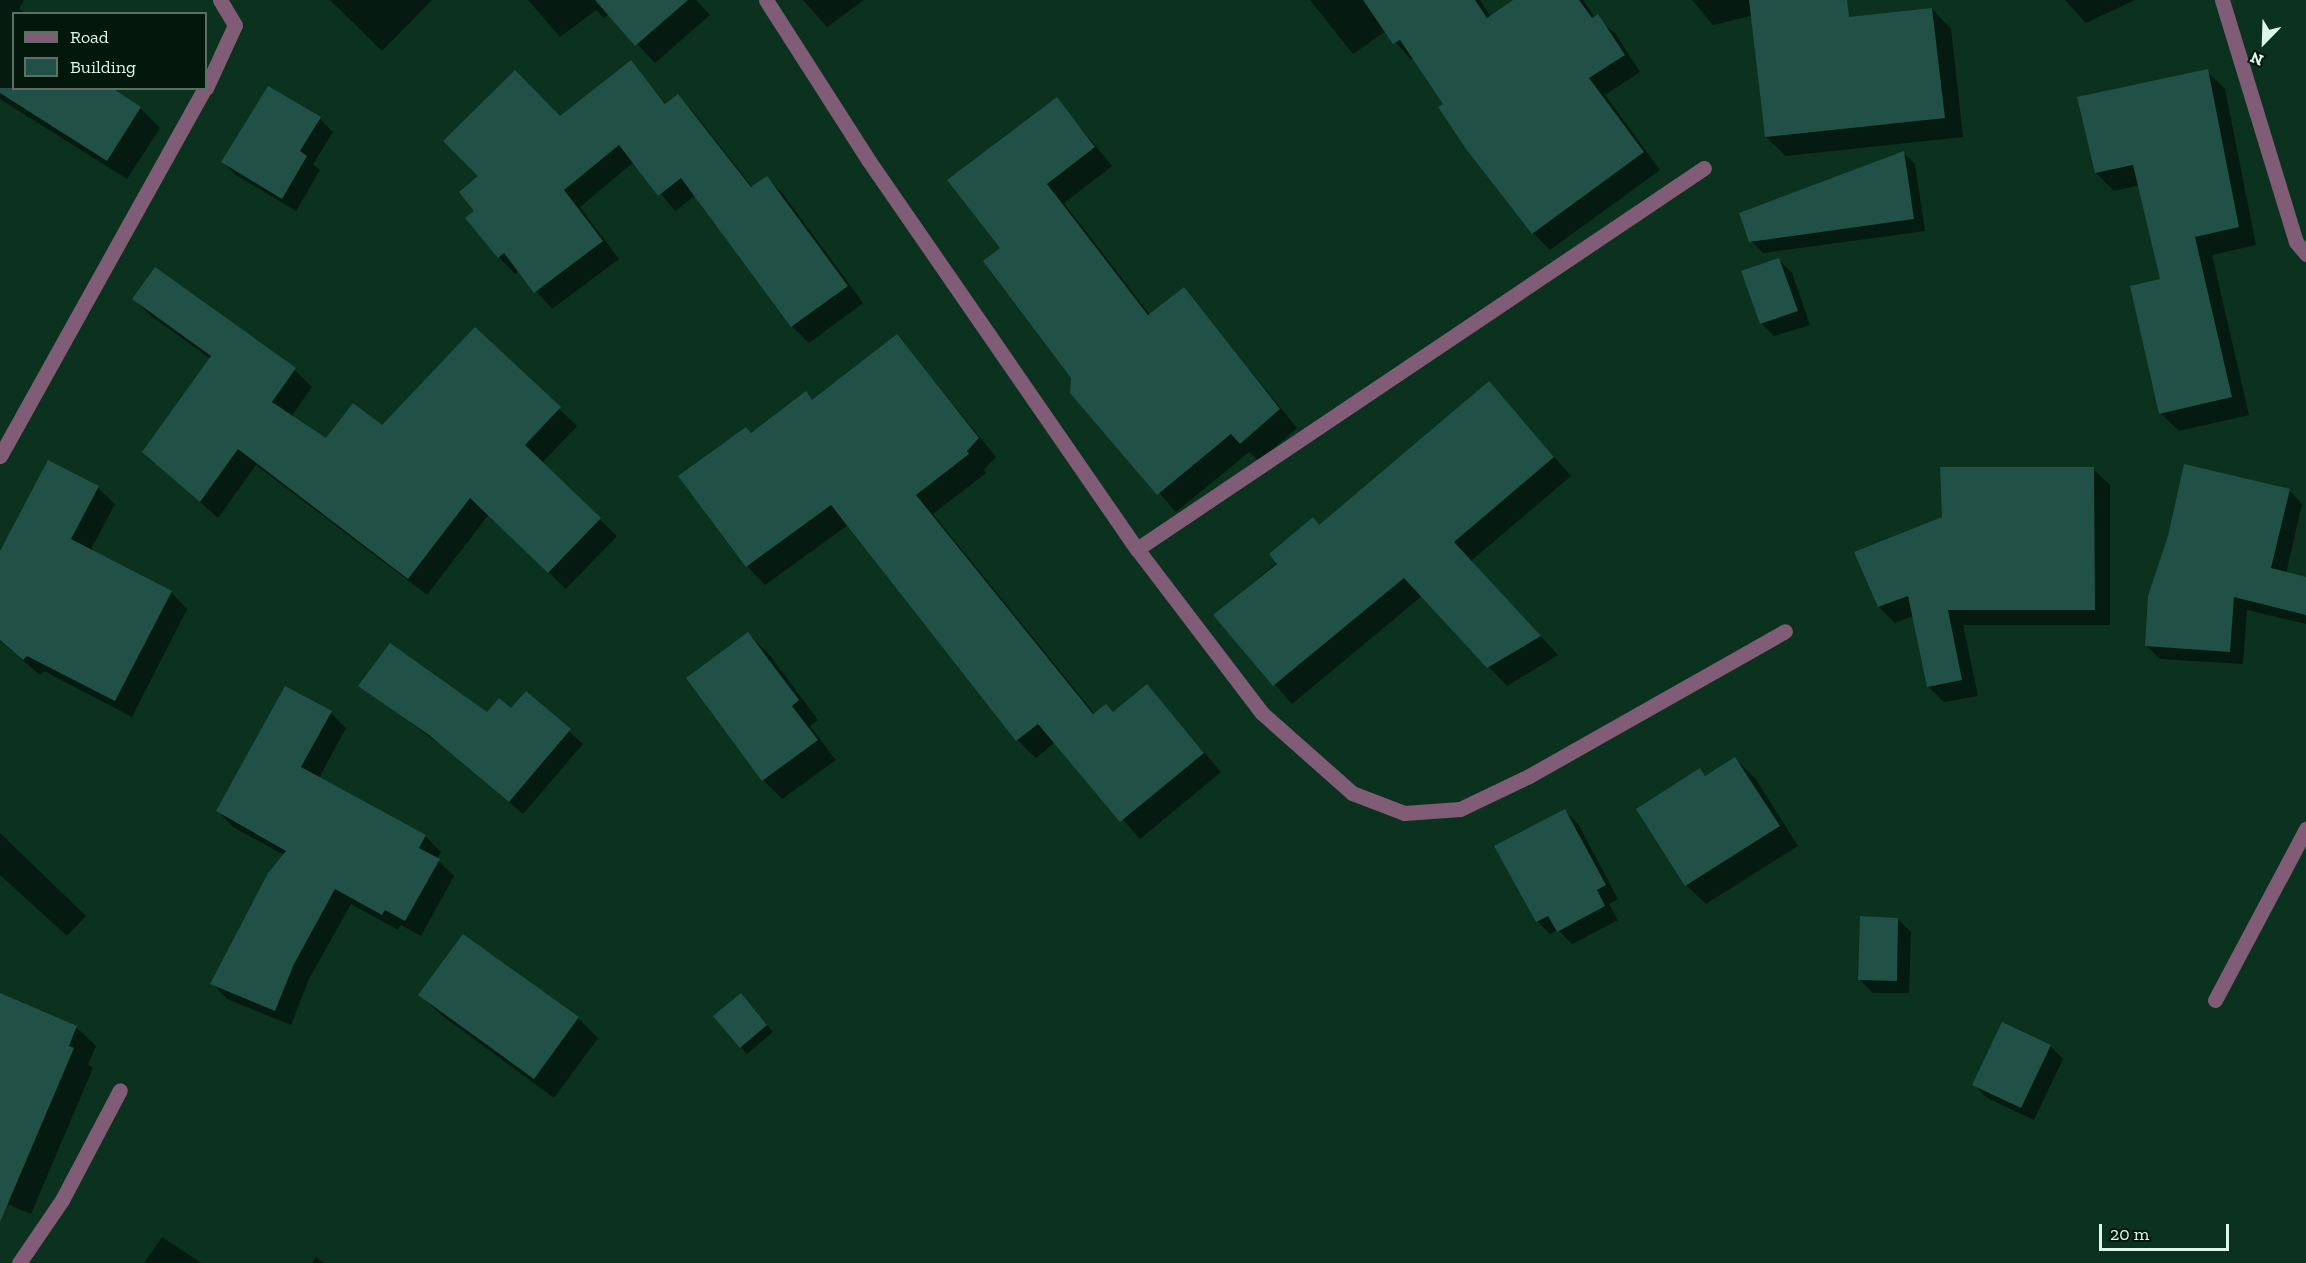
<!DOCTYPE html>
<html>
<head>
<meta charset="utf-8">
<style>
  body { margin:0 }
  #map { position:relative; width:2306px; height:1263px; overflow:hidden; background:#0a321e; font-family:"Zilla Slab",serif }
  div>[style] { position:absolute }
  .shadow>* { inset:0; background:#0007 }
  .building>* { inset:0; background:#215046 }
  .minor>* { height:15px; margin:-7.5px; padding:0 7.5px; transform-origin:7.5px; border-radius:7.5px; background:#815c76 }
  span { translate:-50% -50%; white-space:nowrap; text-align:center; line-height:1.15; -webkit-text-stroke:4.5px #03170c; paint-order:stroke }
  .legend { position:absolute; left:12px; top:12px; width:195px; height:78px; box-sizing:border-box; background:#03170c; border:2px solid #5a7164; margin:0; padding:8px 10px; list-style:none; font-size:18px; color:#ddf8e7 }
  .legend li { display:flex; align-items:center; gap:12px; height:30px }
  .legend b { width:30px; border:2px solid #5a7164 }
  .north { position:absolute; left:2234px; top:12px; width:60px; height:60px; -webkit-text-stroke:4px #03170c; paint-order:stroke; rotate:203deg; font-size:16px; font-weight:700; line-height:24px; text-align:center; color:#ddf8e7 }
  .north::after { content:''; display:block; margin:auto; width:21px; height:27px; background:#ddf8e7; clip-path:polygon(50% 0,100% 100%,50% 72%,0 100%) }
  .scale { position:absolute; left:2099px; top:1224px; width:130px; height:27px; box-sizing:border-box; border:3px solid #ddf8e7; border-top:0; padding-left:8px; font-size:18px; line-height:21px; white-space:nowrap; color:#ddf8e7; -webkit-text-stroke:4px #03170c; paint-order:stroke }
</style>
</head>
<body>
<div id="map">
  <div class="shadow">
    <i style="clip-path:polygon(0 0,24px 0,19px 9px,26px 14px,14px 14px,14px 88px,111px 89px,140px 108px,160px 128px,127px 179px,0 99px)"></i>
    <i style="clip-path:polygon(330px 0,432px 0,382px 51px)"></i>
    <i style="clip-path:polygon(528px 0,696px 0,710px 15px,655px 63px,609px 14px,604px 18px,596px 10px,560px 37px)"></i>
    <i style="clip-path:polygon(803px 0,864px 0,827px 27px)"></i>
    <i style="clip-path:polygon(1310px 0,1480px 0,1491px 17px,1516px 0,1583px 0,1595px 18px,1615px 33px,1640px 72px,1605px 95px,1660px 170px,1550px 250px,1533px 233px,1440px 108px,1445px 105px,1414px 58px,1411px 60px,1386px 31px,1353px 54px)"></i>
    <i style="clip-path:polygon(1692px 0,1782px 0,1784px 8px,1713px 25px)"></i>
    <i style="clip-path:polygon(2065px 0,2135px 0,2086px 23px)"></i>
    <i style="clip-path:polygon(1932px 9px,1951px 29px,1963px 137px,1786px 156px,1766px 137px)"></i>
    <i style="clip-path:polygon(631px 62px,667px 105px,678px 96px,694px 113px,753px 188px,767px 178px,783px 194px,863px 303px,809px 343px,792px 326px,696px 195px,675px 211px,634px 162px,580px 207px,619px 259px,552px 309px,519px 271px,515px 274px,499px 257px,560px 118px)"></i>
    <i style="clip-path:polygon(2207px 71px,2225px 89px,2256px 245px,2212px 255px,2249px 415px,2179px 431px,2160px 413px,2162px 280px,2140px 185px,2114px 191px,2096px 173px)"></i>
    <i style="clip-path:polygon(1057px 99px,1112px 166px,1064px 203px,1150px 315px,1184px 289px,1297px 428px,1259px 461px,1249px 452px,1176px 512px,1072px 393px,1073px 378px,1003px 248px)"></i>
    <i style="clip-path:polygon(320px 119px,333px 132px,313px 164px,320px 170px,296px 211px,236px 175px,223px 162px)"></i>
    <i style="clip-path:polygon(1903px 153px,1915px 164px,1925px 231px,1763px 253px,1751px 241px)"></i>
    <i style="clip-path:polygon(1779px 260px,1792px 273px,1810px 325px,1774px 336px,1761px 323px)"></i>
    <i style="clip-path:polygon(155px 269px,295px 370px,312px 387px,291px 417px,327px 440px,382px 427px,475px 329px,577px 426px,542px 463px,617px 536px,566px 589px,489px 514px,427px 595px,256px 465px,218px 518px,144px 452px,211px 359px,151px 316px,134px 299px)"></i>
    <i style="clip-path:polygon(897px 336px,996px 457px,984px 470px,986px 473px,933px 514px,1095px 714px,1113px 714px,1147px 686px,1221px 772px,1140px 839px,1055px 742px,1036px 758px,1017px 740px,848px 525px,765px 585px,747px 566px,681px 477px,751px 434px,806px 393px,813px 401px)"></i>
    <i style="clip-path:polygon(1489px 383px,1571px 476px,1471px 561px,1558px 655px,1507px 686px,1422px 596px,1292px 704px,1215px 615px)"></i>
    <i style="clip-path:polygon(48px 462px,98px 488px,115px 504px,90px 551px,171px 592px,187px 609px,132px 717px,44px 671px,40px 675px,0 641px,0 574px)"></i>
    <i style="clip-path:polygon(2093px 469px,2110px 485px,2110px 625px,1963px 625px,1978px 696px,1944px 702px,1928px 686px,1913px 616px,1895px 623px,1879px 607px)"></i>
    <i style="clip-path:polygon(2289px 490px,2302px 504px,2286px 574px,2306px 579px,2306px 624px,2247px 610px,2243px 664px,2160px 659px,2146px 645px)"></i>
    <i style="clip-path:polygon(748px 634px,768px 653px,818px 720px,810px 726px,836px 760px,782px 799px,763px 780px)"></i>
    <i style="clip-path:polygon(360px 686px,487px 714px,511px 710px,526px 693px,583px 744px,523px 814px,445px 748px)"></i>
    <i style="clip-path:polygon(331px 713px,346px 728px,319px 778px,425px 836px,441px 852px,437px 859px,454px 876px,421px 936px,401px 925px,398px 930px,351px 904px,309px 979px,291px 1025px,227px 999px,212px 983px,284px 855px,233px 827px,218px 811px)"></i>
    <i style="clip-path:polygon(1735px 759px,1755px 778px,1798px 846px,1706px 904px,1686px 885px,1700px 770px,1707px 777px)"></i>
    <i style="clip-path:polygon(1565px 811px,1578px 824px,1618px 899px,1609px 904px,1618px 920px,1572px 944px,1558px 930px,1550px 934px,1537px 921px)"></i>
    <i style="clip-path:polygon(0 833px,86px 916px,67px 936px,0 875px)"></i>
    <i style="clip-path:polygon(1898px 919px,1911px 932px,1909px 993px,1873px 993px,1859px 979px)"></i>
    <i style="clip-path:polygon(464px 936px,578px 1018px,598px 1038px,554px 1098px,440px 1014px,420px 995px)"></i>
    <i style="clip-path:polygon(0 995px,76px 1027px,96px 1046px,88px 1064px,93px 1068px,31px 1214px,0 1201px)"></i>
    <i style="clip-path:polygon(747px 1001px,773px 1032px,747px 1054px,741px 1047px)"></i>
    <i style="clip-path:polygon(2050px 1046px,2063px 1059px,2034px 1120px,1987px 1098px,1974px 1084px)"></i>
    <i style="clip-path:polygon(162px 1237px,201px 1263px,144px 1263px)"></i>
    <i style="clip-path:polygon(316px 1257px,325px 1263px,312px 1263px)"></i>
  </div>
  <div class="building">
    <i style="clip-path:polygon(595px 0,688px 0,635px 46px)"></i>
    <i style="clip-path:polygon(1363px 0,1475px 0,1487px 18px,1513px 0,1579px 0,1592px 18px,1598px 14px,1625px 55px,1589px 78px,1644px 152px,1532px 234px,1466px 149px,1438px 107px,1443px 104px,1400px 40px,1393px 44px)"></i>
    <i style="clip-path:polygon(1749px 0,1847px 0,1849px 17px,1932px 8px,1945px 118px,1765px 137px)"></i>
    <i style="clip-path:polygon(631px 60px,665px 104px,678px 94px,751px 187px,767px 176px,848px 286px,791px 327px,681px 178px,658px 196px,619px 145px,564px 190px,603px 241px,534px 293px,504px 253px,498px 258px,465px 218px,474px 211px,459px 192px,478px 176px,443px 141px,515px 70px,560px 116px)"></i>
    <i style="clip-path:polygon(2208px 69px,2239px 227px,2195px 237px,2232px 397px,2159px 414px,2130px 286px,2160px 279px,2133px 165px,2095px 173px,2077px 97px)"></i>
    <i style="clip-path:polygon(268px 86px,321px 117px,300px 151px,307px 156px,282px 199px,221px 162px)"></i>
    <i style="clip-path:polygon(0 88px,112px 88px,141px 107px,107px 161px,0 93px)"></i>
    <i style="clip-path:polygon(1057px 97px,1095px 147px,1047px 184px,1148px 315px,1184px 287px,1280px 409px,1240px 444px,1231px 434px,1157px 495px,1070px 393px,1071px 378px,983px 261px,1000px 248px,947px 180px)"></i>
    <i style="clip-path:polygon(1904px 151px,1914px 219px,1749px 242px,1739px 213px)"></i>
    <i style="clip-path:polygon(1779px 258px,1798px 311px,1760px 324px,1741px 271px)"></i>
    <i style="clip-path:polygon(155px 267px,296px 368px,272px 402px,326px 438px,353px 403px,382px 425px,475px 327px,561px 407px,525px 445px,601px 518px,548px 573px,470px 498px,408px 579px,238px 449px,200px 502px,142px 452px,211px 356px,132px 299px)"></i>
    <i style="clip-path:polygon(897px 334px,979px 438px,967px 451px,969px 454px,916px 495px,1093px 714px,1106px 704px,1113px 712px,1147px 684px,1204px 753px,1120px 822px,1038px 724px,1016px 741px,831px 505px,746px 567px,678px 476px,746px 427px,751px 433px,806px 391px,812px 400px)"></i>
    <i style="clip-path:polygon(1489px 381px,1554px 457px,1454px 542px,1541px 636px,1487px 668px,1404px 578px,1273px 686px,1213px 615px,1277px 564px,1269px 554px,1313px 517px,1319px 525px)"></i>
    <i style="clip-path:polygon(48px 460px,99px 486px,71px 539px,172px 591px,115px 701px,27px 656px,23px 660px,0 640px,0 551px)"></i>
    <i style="clip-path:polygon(2184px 464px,2290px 489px,2271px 568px,2306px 577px,2306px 615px,2234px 597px,2230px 652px,2145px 646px,2148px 596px,2168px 536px)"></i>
    <i style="clip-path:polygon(1940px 467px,2094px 467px,2095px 610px,1948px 610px,1962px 680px,1927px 687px,1908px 596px,1878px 607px,1854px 552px,1942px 517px)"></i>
    <i style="clip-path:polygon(748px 632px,799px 700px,792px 706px,818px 740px,762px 781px,686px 678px)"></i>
    <i style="clip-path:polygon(390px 643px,487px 712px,499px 698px,511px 708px,526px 691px,571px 729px,509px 802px,429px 735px,358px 686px)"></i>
    <i style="clip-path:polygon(285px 686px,332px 711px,301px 767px,426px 835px,419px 848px,440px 859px,405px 921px,385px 910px,382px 915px,335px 889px,294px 964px,275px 1011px,210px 984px,268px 873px,286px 851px,216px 811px)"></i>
    <i style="clip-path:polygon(1735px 757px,1780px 826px,1685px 886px,1636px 809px,1700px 768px,1705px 776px)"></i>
    <i style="clip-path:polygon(1565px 809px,1606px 885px,1597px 890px,1605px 906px,1557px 932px,1548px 916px,1536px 922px,1494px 846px)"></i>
    <i style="clip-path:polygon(1860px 916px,1898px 918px,1897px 981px,1858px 980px)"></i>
    <i style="clip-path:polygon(463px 934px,579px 1017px,534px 1079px,418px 995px)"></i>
    <i style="clip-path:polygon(0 993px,77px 1026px,69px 1046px,74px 1048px,0 1222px)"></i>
    <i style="clip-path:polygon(741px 993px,767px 1025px,740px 1048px,713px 1016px)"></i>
    <i style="clip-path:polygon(2002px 1022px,2051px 1045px,2021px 1108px,1972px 1085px)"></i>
  </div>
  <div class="minor">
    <i style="left:766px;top:0;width:191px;rotate:57.4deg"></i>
    <i style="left:869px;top:161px;width:472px;rotate:55.4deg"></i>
    <i style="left:1137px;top:549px;width:206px;rotate:52.7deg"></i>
    <i style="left:1262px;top:713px;width:120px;rotate:41.6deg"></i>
    <i style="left:1352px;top:793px;width:56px;rotate:21deg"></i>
    <i style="left:1404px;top:813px;width:56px;rotate:-4.1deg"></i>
    <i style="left:1460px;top:809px;width:76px;rotate:-25.6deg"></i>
    <i style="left:1529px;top:776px;width:294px;rotate:-29.5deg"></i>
    <i style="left:2222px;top:0;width:253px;rotate:73deg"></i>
    <i style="left:2296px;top:242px;width:16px;rotate:50deg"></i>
    <i style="left:206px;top:88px;width:69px;rotate:-65.3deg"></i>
    <i style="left:235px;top:25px;width:29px;rotate:-121deg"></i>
    <i style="left:0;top:456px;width:421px;rotate:-60.9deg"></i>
    <i style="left:1137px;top:549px;width:683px;rotate:-33.9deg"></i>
    <i style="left:2215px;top:1000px;width:194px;rotate:-62deg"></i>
    <i style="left:19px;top:1263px;width:76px;rotate:-55.7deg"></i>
    <i style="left:62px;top:1200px;width:124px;rotate:-62.2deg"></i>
  </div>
  <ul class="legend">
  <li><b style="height:8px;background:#815c76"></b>Road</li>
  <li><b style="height:16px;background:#215046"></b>Building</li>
  </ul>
  <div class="north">N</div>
  <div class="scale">20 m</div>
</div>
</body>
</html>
